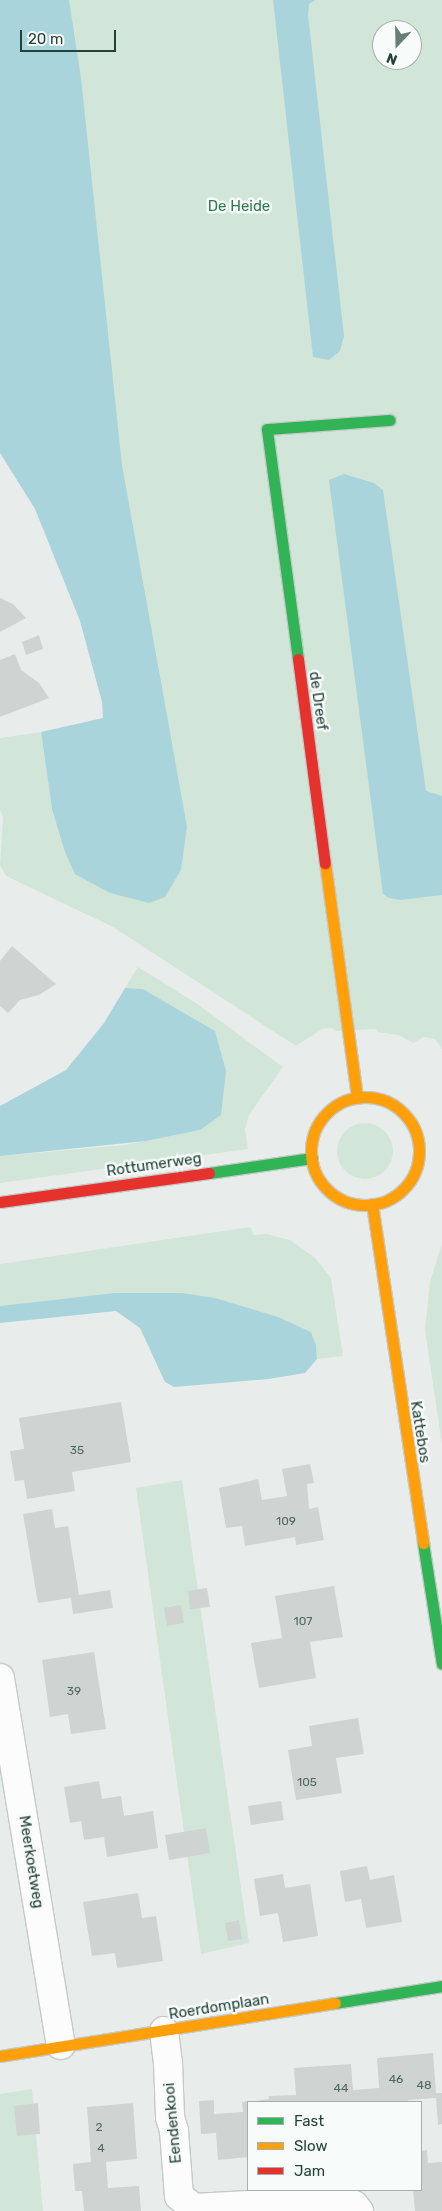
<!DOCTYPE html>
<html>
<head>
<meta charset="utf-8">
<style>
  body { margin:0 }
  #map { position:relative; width:442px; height:2211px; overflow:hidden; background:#e8edeb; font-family:Rubik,sans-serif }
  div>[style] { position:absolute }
  .green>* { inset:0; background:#d1e6d8 }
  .round { border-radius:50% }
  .water>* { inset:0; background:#a9d4db }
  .building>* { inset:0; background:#cfd4d2 }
  .roads { filter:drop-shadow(1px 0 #c5cac8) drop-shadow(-1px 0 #c5cac8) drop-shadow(0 1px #c5cac8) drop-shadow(0 -1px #c5cac8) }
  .street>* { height:28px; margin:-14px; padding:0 14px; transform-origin:14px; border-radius:14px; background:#fcfcfc }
  .fast>* { height:11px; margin:-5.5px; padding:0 5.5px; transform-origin:5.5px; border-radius:5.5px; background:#30b455 }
  .slow>* { height:11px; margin:-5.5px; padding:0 5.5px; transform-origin:5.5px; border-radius:5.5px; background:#ff9f0a }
  .slow>.ring { margin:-5.5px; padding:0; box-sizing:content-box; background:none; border:11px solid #ff9f0a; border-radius:50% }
  .jam>* { height:11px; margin:-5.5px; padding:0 5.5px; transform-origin:5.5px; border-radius:5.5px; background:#e5322d }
  span { translate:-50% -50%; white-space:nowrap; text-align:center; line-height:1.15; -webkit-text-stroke:5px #f7fbf9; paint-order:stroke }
  .number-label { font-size:12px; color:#506761 }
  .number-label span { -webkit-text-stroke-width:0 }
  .park-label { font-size:15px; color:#2d7a4b }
  .street-label { font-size:15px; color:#24423a }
  .legend { position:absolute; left:247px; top:2101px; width:175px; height:90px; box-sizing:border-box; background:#f7fbf9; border:1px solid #a3b1ad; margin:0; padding:6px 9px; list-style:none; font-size:15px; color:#24423a }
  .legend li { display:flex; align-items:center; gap:10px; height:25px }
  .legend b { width:25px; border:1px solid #a3b1ad }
  .north { position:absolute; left:372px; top:20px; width:50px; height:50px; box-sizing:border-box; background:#f7fbf9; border:1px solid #a3b1ad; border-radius:50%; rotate:201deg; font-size:14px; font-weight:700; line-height:20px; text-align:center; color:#24423a }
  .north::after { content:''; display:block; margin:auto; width:18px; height:22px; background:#697e78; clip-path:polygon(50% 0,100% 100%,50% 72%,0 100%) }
  .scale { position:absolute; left:20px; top:30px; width:96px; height:22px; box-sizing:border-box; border:2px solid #24423a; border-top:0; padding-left:6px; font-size:15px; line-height:18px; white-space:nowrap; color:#24423a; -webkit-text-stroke:4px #f7fbf9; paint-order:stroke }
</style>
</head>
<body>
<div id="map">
  <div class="green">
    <i style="clip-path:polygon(evenodd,0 0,442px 0,442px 1049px,435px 1039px,424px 1037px,413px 1043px,399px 1035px,377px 1032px,376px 1029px,336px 1031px,331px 1028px,322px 1029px,296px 1046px,113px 927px,6px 876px,0 865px,3px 817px,0 810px,0 738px,41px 732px,52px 809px,149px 903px,0 0,382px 30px,412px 30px,412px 60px,382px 60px,382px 30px)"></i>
    <i style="clip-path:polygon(138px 967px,196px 1003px,283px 1067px,249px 1115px,245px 1129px,248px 1149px,0 1183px,0 1156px,125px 1145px,200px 1130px,215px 1031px,143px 989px,125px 988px)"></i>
    <i class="round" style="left:337px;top:1123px;width:56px;height:56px"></i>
    <i style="clip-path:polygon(250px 1227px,254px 1235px,267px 1234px,290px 1240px,315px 1258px,331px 1278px,343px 1356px,317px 1359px,316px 1345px,311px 1332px,277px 1317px,215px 1298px,114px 1293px,0 1306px,0 1264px)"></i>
    <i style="clip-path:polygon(442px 1244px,442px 1445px,425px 1330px,430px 1282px)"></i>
    <i style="clip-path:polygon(182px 1480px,249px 1943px,201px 1954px,136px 1488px)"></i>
    <i style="clip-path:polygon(32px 2089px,43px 2211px,0 2211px,0 2094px)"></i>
  </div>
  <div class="water">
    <i style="clip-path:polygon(0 0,69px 0,81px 78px,122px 465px,187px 827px,181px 870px,165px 897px,149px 903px,110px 893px,75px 874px,65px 852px,52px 809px,41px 732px,103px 718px,102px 702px,80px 621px,35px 509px,0 453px)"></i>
    <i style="clip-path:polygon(273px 0,315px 0,309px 4px,308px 15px,344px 336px,340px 351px,329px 360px,313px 357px)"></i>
    <i style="clip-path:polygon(344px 474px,374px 483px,383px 490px,426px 791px,442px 796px,442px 895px,401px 900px,389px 898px,383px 894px,329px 480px)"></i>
    <i style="clip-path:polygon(125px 988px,143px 989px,215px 1031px,226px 1071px,221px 1115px,200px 1130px,146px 1141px,0 1156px,0 1106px,66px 1070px,104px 1023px)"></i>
    <i style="clip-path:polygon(114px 1293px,182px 1293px,215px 1298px,278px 1317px,311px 1332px,316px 1345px,317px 1359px,305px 1373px,268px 1379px,174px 1387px,165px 1382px,140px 1328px,116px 1311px,0 1323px,0 1306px)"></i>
  </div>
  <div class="building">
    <i style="clip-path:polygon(0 598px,13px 604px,26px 618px,0 632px)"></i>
    <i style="clip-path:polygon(39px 635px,43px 649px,26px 655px,22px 642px)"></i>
    <i style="clip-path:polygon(15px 654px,21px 670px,39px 683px,49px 698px,0 717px,0 660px)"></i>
    <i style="clip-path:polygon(12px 946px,56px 984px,39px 995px,20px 1000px,8px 1013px,0 1006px,0 961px)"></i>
    <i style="clip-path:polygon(121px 1402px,131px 1462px,72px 1472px,75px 1491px,27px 1499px,24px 1480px,15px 1481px,10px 1451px,24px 1449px,19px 1418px)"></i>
    <i style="clip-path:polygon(310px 1464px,314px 1483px,307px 1484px,309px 1509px,318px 1507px,324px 1540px,296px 1545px,295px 1537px,245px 1546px,242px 1526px,226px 1528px,219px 1488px,258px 1479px,262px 1500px,287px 1496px,282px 1469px)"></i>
    <i style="clip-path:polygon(52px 1509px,55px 1528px,68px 1526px,79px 1595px,110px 1590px,113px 1608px,73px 1614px,71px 1598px,38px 1603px,23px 1514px)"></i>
    <i style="clip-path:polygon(334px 1586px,343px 1637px,310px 1642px,316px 1678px,259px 1688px,251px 1643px,282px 1638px,275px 1596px)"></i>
    <i style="clip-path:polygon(207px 1588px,210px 1607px,190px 1609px,188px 1591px)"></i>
    <i style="clip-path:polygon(181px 1605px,184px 1623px,167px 1626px,164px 1608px)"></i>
    <i style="clip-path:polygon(94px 1652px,106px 1729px,71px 1734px,68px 1714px,50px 1717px,42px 1660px)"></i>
    <i style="clip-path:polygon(358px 1718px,364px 1754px,336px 1758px,342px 1793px,296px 1800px,288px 1750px,312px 1746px,309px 1726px)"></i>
    <i style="clip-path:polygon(99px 1781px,102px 1799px,121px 1796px,124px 1816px,153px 1811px,158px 1848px,107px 1857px,104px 1837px,84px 1840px,81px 1821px,70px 1823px,64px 1787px)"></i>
    <i style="clip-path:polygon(281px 1801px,284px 1820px,251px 1825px,248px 1806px)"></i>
    <i style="clip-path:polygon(206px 1828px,210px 1853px,169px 1860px,165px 1835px)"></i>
    <i style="clip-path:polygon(367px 1866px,370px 1880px,394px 1875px,402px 1922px,366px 1928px,361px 1899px,345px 1902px,340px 1871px)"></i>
    <i style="clip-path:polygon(283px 1874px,285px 1888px,310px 1884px,318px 1936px,283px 1942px,278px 1913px,260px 1916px,254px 1879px)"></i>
    <i style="clip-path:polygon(138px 1893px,142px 1918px,156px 1916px,163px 1961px,117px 1968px,115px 1953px,92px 1956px,83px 1902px)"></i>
    <i style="clip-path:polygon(239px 1920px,242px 1939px,228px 1941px,225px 1923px)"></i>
    <i style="clip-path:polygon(433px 2053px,436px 2093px,442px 2093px,442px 2124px,438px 2125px,436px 2098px,408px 2100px,408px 2102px,249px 2102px,269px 2099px,269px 2096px,296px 2095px,294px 2068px,351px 2064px,353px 2090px,379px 2088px,377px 2058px)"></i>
    <i style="clip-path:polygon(214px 2100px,214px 2114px,243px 2112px,242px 2102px,248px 2101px,248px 2157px,218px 2160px,216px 2133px,201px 2134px,199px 2101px)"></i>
    <i style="clip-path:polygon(38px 2103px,40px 2134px,17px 2136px,14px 2106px)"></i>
    <i style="clip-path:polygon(133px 2103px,137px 2159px,106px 2162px,108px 2188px,139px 2186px,141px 2211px,84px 2211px,82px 2191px,75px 2191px,73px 2164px,91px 2162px,87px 2107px)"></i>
    <i style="clip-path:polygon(427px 2150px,428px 2163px,442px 2162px,442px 2211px,415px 2211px,413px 2190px,421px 2190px,421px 2151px)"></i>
  </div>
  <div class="roads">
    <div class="street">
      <i style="left:0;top:1678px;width:372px;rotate:80.6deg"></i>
      <i style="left:164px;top:2031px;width:31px;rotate:83deg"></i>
      <i style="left:168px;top:2062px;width:55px;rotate:87.9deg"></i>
      <i style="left:170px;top:2117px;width:15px;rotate:74deg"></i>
      <i style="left:174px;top:2131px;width:65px;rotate:85.6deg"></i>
      <i style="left:179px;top:2196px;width:19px;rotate:39deg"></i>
      <i style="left:194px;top:2208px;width:3px;rotate:90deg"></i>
      <i style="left:194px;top:2208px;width:146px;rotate:-3.1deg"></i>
      <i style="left:340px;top:2200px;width:15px;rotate:20deg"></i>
      <i style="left:354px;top:2205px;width:8px;rotate:50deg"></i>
    </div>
    <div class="fast">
      <i style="left:298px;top:659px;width:232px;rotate:-97.7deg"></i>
      <i style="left:267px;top:429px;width:123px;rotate:-4.2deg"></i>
      <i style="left:209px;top:1173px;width:104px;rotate:-8.3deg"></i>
      <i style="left:423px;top:1543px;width:122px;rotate:81.1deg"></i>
      <i style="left:335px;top:2003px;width:108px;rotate:-9deg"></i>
    </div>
    <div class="slow">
      <i style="left:325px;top:863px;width:237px;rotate:82.2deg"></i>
      <i class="ring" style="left:311px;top:1097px;width:97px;height:97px"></i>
      <i style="left:372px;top:1204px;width:343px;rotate:81.4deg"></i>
      <i style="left:0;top:2056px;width:339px;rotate:-9deg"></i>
    </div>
    <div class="jam">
      <i style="left:298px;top:659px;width:206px;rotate:82.5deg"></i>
      <i style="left:0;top:1202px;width:211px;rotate:-7.9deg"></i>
    </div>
  </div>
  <div class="number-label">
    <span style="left:77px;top:1451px">35</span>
    <span style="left:286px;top:1522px">109</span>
    <span style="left:303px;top:1622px">107</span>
    <span style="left:74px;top:1692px">39</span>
    <span style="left:307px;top:1783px">105</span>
    <span style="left:396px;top:2080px">46</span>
    <span style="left:424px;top:2086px">48</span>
    <span style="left:341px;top:2089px">44</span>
    <span style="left:99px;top:2128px">2</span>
    <span style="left:101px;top:2149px">4</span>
  </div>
  <div class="park-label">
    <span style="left:239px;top:207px">De Heide</span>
  </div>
  <div class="street-label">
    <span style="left:318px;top:701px;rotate:82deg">de Dreef</span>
    <span style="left:154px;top:1165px;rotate:-8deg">Rottumerweg</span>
    <span style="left:420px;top:1432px;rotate:81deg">Kattebos</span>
    <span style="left:31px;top:1862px;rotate:81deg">Meerkoetweg</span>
    <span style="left:219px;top:2007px;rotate:-9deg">Roerdomplaan</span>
    <span style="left:173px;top:2123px;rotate:-95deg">Eendenkooi</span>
  </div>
  <ul class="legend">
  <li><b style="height:6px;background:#30b455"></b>Fast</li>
  <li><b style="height:6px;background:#ff9f0a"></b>Slow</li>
  <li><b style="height:6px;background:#e5322d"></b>Jam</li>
  </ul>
  <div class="north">N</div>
  <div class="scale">20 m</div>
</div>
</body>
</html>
